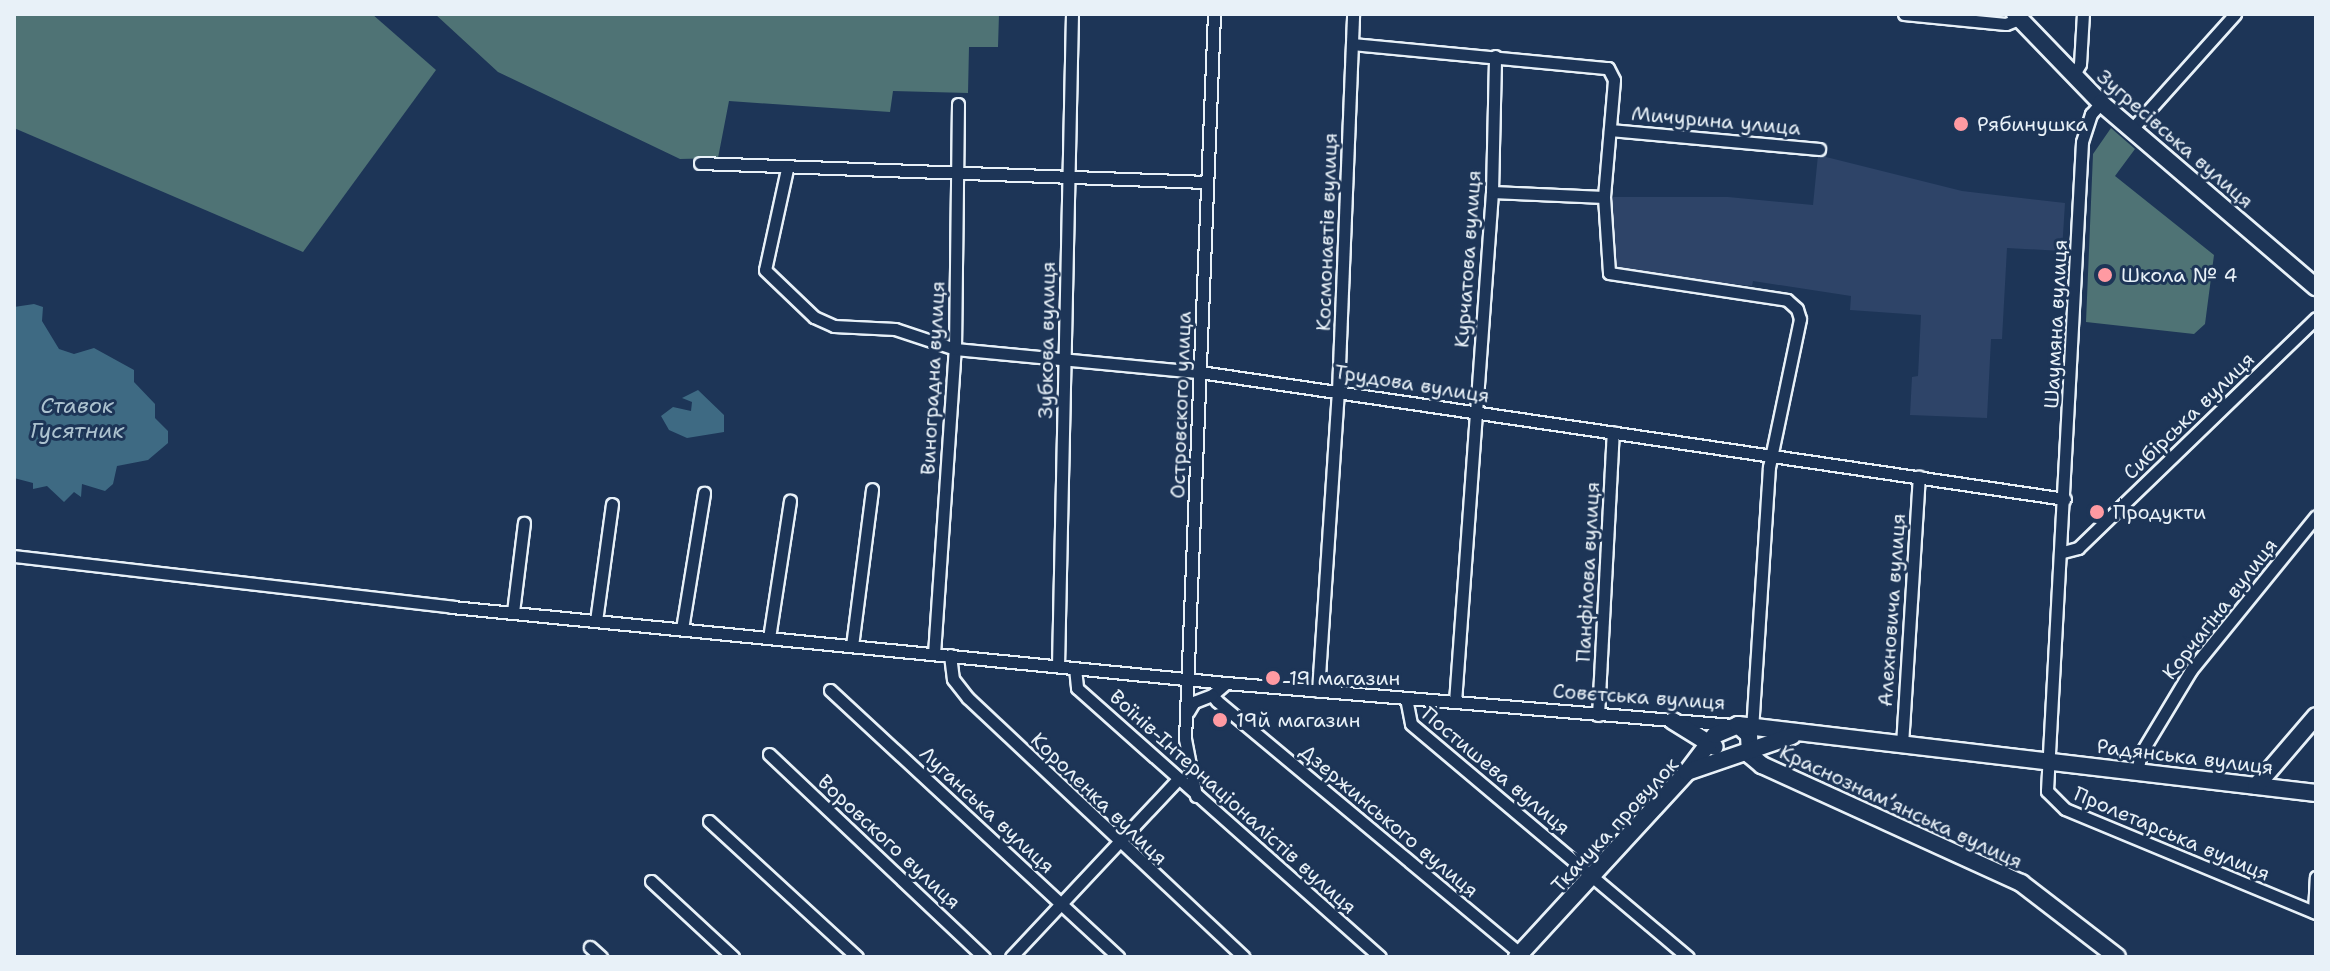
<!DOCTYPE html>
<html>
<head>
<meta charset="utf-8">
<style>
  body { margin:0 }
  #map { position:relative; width:2330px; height:971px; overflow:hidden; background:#1d3557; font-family:"Shantell Sans",sans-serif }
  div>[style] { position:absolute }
  .built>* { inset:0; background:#2e4468 }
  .green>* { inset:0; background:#4f7375 }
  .water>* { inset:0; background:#3e6a83 }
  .roads { filter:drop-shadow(2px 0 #e8f1f8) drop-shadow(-2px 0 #e8f1f8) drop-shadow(0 2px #e8f1f8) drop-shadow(0 -2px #e8f1f8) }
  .street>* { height:11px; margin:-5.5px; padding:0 5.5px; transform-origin:5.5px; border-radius:5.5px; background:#1d3557 }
  .secondary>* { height:16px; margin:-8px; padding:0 8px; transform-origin:8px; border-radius:8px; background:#1d3557 }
  .dots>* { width:22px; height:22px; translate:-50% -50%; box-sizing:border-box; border:4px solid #1d3557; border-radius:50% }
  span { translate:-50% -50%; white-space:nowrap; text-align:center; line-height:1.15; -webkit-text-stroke:6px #1d3557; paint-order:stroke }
  .street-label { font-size:20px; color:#e8f1f8 }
  .poi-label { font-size:20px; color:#e8f1f8 }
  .left { translate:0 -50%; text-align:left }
  .water-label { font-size:22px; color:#acc2cf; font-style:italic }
  .frame { position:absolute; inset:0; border:16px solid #e8f1f8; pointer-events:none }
</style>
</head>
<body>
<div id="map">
  <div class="built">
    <i style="clip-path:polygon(1818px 155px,1962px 191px,2065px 203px,2062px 251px,2007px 248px,2002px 339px,1991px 339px,1987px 418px,1910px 415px,1912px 377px,1918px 376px,1921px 315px,1850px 310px,1851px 296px,1753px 281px,1752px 286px,1616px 271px,1611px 197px,1728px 197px,1813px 205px)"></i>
  </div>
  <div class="green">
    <i style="clip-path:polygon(14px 14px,372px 14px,436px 70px,303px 252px,14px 128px)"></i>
    <i style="clip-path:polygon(435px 14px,999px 14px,998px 47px,969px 47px,968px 93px,893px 91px,890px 112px,729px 101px,718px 158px,680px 159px,498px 72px)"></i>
    <i style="clip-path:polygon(2111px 128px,2135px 149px,2115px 176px,2214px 255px,2205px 324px,2194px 334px,2086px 322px,2093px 154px)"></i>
  </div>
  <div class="water">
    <i style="clip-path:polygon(34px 304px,43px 307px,42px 321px,59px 349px,74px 354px,94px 348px,134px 370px,134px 382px,155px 404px,155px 418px,168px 431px,168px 443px,148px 460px,117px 466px,113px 484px,105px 491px,82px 484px,81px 497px,74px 492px,64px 502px,47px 486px,33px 489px,33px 483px,14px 478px,14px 307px)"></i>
    <i style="clip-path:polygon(698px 390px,724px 415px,724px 432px,687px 438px,669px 430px,661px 416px,673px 407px,691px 411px,692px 402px,682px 398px)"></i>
  </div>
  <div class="roads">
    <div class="street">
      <i style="left:1904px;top:14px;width:102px;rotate:5.6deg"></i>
      <i style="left:2006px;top:24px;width:14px;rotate:-21deg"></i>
      <i style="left:1352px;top:44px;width:257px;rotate:5.4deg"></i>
      <i style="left:1608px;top:68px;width:13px;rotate:63deg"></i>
      <i style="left:1614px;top:80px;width:117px;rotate:94.9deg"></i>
      <i style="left:1604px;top:197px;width:76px;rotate:86.2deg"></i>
      <i style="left:1609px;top:273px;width:180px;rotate:8.6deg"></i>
      <i style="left:1787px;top:300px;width:13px;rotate:42deg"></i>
      <i style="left:1797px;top:309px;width:10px;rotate:73deg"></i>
      <i style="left:1800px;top:319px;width:151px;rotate:101.8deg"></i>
      <i style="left:1769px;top:467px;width:261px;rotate:93.7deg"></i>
      <i style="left:2073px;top:76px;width:14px;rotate:-60deg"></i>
      <i style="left:2080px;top:64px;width:50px;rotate:-86.6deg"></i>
      <i style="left:2101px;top:103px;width:15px;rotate:132deg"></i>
      <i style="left:2091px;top:114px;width:29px;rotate:108deg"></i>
      <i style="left:2082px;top:142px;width:650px;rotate:93.09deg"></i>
      <i style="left:2047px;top:791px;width:25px;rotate:45deg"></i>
      <i style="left:2065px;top:809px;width:272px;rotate:22.5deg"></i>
      <i style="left:1610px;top:130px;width:210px;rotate:5.2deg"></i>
      <i style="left:2131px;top:130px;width:156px;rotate:-48.1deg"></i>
      <i style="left:700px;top:163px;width:506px;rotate:2.15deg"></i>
      <i style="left:787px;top:169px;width:103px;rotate:102.3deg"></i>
      <i style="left:765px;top:270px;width:68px;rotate:43.8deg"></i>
      <i style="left:814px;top:317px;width:22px;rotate:24deg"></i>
      <i style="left:834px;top:326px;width:61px;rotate:2.8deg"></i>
      <i style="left:895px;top:329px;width:63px;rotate:18.4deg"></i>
      <i style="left:955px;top:349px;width:246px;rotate:5.4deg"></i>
      <i style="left:1200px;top:372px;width:874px;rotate:8.35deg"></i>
      <i style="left:1492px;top:192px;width:112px;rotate:2.6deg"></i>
      <i style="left:2063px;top:552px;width:16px;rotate:-15deg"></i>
      <i style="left:2078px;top:548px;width:331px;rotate:-44deg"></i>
      <i style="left:14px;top:556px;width:441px;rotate:6.6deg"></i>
      <i style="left:452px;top:607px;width:778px;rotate:5.61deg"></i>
      <i style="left:1226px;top:683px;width:509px;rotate:4.74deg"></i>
      <i style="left:513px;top:612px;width:90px;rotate:-83deg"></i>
      <i style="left:596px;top:621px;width:118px;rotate:-82.2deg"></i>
      <i style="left:682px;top:629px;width:138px;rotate:-80.8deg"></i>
      <i style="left:769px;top:638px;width:139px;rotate:-81.3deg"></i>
      <i style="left:852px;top:646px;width:158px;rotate:-82.7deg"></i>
      <i style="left:934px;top:654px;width:306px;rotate:-86.1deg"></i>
      <i style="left:955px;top:349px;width:245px;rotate:-89.3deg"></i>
      <i style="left:950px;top:655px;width:24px;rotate:83deg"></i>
      <i style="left:953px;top:679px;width:24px;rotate:52deg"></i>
      <i style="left:968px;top:698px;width:378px;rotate:43.2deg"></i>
      <i style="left:1058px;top:666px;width:652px;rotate:-88.77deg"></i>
      <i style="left:1075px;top:668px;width:20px;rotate:84deg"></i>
      <i style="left:1077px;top:688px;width:405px;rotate:41.6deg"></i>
      <i style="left:1226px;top:683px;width:18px;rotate:139deg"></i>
      <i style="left:1212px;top:695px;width:8px;rotate:50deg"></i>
      <i style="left:1217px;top:701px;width:400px;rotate:39.8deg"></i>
      <i style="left:830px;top:690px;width:393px;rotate:42.8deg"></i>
      <i style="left:1318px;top:691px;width:301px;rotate:-86.2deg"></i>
      <i style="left:1338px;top:391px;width:377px;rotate:-87.7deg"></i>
      <i style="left:1406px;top:698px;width:26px;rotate:79deg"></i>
      <i style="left:1411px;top:724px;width:362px;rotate:40.1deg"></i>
      <i style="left:1455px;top:702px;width:511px;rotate:-85.85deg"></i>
      <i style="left:1492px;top:192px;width:136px;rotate:-88.7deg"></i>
      <i style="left:1188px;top:712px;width:12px;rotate:-59deg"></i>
      <i style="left:1194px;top:702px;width:19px;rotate:-21deg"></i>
      <i style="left:1598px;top:715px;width:283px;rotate:-87deg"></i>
      <i style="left:1902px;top:745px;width:269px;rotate:-86.4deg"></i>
      <i style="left:769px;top:754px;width:296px;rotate:43.4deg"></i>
      <i style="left:2137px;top:771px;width:18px;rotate:-77deg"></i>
      <i style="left:2141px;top:753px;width:97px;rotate:-58.9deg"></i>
      <i style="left:2191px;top:670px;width:198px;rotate:-50.9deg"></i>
      <i style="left:1196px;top:796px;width:58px;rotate:-100.9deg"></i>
      <i style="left:1185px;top:739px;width:726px;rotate:-87.71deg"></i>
      <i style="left:709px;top:821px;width:201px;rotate:42.6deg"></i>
      <i style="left:651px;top:881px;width:112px;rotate:42.8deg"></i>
      <i style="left:2314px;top:912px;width:35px;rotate:-87deg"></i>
      <i style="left:590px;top:947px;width:15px;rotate:42deg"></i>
      <i style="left:1011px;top:957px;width:244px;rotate:-46.8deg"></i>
    </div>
    <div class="secondary">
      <i style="left:2015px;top:14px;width:124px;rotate:46deg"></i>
      <i style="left:2101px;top:103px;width:283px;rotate:40.6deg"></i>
      <i style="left:1673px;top:721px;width:49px;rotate:31.8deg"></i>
      <i style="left:1738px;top:725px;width:15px;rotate:42deg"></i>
      <i style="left:1749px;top:735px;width:20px;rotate:87deg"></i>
      <i style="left:1750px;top:755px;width:16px;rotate:40deg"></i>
      <i style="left:1762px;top:765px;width:285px;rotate:24.5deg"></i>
      <i style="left:2021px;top:883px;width:121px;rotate:37.6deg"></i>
      <i style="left:1687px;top:772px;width:46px;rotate:-52.9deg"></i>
      <i style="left:1715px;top:735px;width:25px;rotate:-23deg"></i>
      <i style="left:1738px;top:725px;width:582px;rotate:6.71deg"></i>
      <i style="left:2256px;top:786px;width:92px;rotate:-49.4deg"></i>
      <i style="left:1517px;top:957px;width:251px;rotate:-47.4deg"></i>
      <i style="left:1687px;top:772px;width:111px;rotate:-18.9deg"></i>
    </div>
  </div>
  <div class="dots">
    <i style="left:1961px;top:124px;background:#ff9aa2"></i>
    <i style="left:2105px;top:275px;background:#ff9aa2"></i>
    <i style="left:2097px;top:512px;background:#ff9aa2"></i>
    <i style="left:1273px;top:678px;background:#ff9aa2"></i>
    <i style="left:1220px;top:720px;background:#ff9aa2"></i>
  </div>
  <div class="street-label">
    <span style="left:1716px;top:121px;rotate:5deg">Мичурина улица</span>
    <span style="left:2175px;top:139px;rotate:41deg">Зугресівська вулиця</span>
    <span style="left:1327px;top:232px;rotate:-88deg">Космонавтів вулиця</span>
    <span style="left:1468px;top:259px;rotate:-86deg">Курчатова вулиця</span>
    <span style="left:2056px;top:324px;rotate:-87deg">Шаумяна вулиця</span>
    <span style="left:1047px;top:340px;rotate:-89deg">Зубкова вулиця</span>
    <span style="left:933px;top:378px;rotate:-87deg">Виноградна вулиця</span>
    <span style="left:1412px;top:384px;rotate:9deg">Трудова вулиця</span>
    <span style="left:1181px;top:405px;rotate:-88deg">Островского улица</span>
    <span style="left:2189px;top:416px;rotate:-44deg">Сибірська вулиця</span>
    <span style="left:1588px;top:572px;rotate:-87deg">Панфілова вулиця</span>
    <span style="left:2220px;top:609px;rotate:-52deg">Корчагіна вулиця</span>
    <span style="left:1892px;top:610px;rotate:-86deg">Алехновича вулиця</span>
    <span style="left:1639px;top:697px;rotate:4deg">Совєтська вулиця</span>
    <span style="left:2185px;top:757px;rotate:7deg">Радянська вулиця</span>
    <span style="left:1496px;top:771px;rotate:40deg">Постишева вулиця</span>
    <span style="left:1099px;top:799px;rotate:44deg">Короленка вулиця</span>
    <span style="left:1233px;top:802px;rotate:42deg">Воїнів-Інтернаціоналістів вулиця</span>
    <span style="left:1901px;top:807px;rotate:25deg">Краснознамʼянська вулиця</span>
    <span style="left:987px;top:810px;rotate:43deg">Луганська вулиця</span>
    <span style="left:1389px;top:821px;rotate:40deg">Дзержинського вулиця</span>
    <span style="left:1615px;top:825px;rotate:-47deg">Ткачука провулок</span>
    <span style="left:2172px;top:834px;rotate:23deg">Пролетарська вулиця</span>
    <span style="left:889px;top:842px;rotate:43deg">Воровского вулиця</span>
  </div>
  <div class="poi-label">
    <span class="left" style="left:1977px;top:124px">Рябинушка</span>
    <span class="left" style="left:2121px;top:275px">Школа № 4</span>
    <span class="left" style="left:2113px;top:512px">Продукти</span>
    <span class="left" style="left:1289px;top:678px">19 магазин</span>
    <span class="left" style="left:1236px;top:720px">19й магазин</span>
  </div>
  <div class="water-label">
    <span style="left:77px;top:418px">Ставок<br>Гусятник</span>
  </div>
  <div class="frame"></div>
</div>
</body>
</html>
